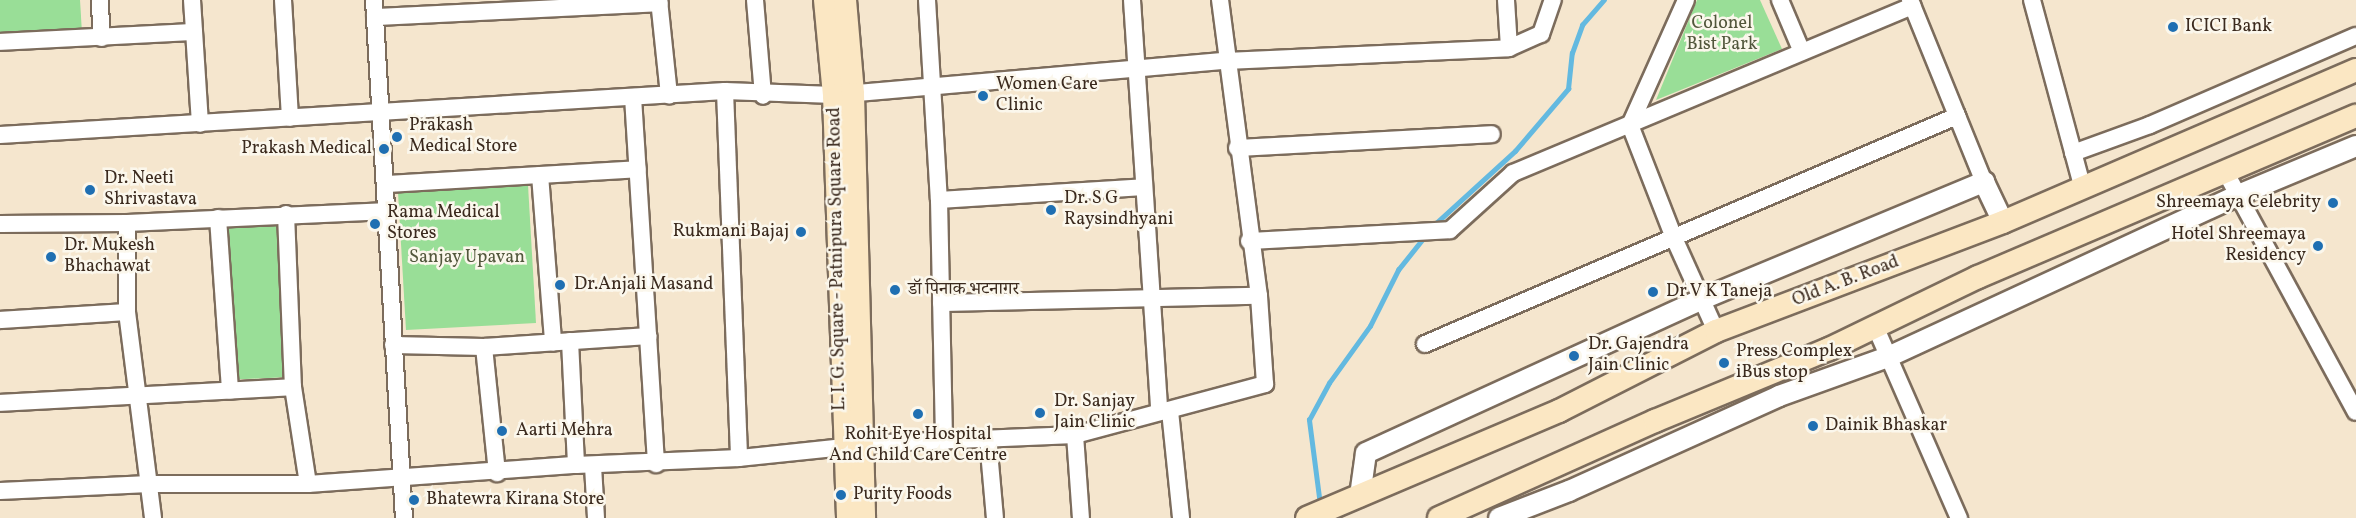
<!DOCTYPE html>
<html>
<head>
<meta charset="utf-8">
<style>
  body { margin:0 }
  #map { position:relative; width:2356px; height:518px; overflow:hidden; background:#f5e6ce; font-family:Vollkorn,"Noto Serif Devanagari",serif }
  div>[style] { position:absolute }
  .green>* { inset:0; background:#99de97 }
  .stream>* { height:4.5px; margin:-2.25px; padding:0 2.25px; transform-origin:2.25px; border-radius:2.25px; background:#63b9e0 }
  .roads { filter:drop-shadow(2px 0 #7c6c5c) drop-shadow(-2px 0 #7c6c5c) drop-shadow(0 2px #7c6c5c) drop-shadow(0 -2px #7c6c5c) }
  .minor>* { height:16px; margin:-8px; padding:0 8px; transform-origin:8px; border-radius:8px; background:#fff }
  .tertiary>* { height:20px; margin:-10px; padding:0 10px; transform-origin:10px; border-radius:10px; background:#fff }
  .secondary>* { height:22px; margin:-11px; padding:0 11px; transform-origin:11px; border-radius:11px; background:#fbe7c3 }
  .dots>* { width:16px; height:16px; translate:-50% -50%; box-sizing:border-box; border:3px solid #fbf7ec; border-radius:50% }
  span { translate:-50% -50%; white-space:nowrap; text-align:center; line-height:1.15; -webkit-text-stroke:5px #fbf7ec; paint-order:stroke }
  .park-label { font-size:18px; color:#52573c }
  .poi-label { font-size:18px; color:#3b2a1e }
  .left { translate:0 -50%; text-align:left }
  .right { translate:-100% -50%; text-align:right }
  .street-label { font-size:18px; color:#3b2a1e }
</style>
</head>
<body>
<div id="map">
  <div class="green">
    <i style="clip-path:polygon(0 0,80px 0,82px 33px,0 34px)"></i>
    <i style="clip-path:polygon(1697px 0,1760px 0,1782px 49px,1656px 100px)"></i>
    <i style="clip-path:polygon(528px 185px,536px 323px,406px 330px,398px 192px)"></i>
    <i style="clip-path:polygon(282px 223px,289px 377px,225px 380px,220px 226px)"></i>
  </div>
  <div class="stream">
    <i style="left:1434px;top:225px;width:110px;rotate:-42.4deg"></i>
    <i style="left:1515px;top:151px;width:82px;rotate:-49.5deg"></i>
    <i style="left:1568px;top:89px;width:36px;rotate:-84deg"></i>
    <i style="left:1572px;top:53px;width:30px;rotate:-70deg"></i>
    <i style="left:1582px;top:25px;width:33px;rotate:-49deg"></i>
    <i style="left:1320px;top:505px;width:86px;rotate:-97.4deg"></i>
    <i style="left:1309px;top:420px;width:42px;rotate:-61.6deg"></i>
    <i style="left:1329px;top:383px;width:70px;rotate:-54.3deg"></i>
    <i style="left:1370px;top:326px;width:63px;rotate:-63.4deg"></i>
    <i style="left:1398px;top:270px;width:43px;rotate:-51.5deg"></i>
  </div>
  <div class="roads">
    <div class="minor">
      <i style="left:100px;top:0;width:38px;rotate:88deg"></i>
      <i style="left:192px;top:0;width:124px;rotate:86.3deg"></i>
      <i style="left:283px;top:0;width:118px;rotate:86.6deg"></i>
      <i style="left:374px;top:0;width:519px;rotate:86.69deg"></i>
      <i style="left:659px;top:0;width:96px;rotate:84deg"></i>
      <i style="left:755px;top:0;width:96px;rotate:85.2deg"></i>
      <i style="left:927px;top:0;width:200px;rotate:86.6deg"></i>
      <i style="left:939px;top:200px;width:242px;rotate:88.8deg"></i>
      <i style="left:1132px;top:0;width:412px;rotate:86.2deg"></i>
      <i style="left:1506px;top:0;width:48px;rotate:86.4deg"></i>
      <i style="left:1686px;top:0;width:137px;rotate:114.1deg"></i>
      <i style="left:1630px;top:125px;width:121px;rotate:68.7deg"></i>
      <i style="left:1674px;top:238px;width:102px;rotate:65.7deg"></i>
      <i style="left:1780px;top:0;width:56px;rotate:67.1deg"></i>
      <i style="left:1910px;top:0;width:196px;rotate:67.9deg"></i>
      <i style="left:2032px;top:0;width:192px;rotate:74.9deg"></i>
      <i style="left:375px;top:17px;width:285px;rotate:-2.8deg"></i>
      <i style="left:0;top:42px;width:194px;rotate:-3deg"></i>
      <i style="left:725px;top:91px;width:367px;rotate:87.8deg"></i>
      <i style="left:633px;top:97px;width:368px;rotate:86.4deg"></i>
      <i style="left:0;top:135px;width:726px;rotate:-3.47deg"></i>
      <i style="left:725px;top:91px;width:109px;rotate:2.1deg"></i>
      <i style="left:834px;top:95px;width:393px;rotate:-5deg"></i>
      <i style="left:1226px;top:61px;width:283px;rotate:-2.6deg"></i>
      <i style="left:1509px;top:48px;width:35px;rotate:-24deg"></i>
      <i style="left:1541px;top:34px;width:36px;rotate:-71deg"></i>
      <i style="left:1237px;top:148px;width:255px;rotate:-3.1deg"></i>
      <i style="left:2073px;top:153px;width:82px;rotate:-20deg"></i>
      <i style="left:2150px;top:125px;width:224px;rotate:-23.4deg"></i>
      <i style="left:2225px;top:171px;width:274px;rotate:61.5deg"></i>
      <i style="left:540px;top:175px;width:168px;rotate:85.5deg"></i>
      <i style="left:387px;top:184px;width:251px;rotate:-3.4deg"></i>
      <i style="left:939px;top:200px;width:205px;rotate:-3.6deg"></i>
      <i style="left:286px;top:214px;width:173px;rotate:87.7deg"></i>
      <i style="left:293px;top:387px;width:98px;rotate:81.2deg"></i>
      <i style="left:218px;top:218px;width:173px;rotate:86deg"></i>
      <i style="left:127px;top:223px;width:89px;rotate:90deg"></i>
      <i style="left:127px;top:312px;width:208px;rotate:82.8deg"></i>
      <i style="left:0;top:224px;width:127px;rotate:-0.5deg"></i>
      <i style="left:127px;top:223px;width:262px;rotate:-2.6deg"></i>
      <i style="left:1249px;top:241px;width:201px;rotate:-3.1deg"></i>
      <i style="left:1450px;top:230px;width:85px;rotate:-42.1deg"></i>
      <i style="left:1513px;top:173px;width:433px;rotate:-22.7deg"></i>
      <i style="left:941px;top:303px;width:318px;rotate:-1.3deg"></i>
      <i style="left:0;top:320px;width:127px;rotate:-3.6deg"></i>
      <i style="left:1875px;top:326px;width:210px;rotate:66.4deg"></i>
      <i style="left:570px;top:341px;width:124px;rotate:87.2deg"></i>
      <i style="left:1425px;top:344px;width:579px;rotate:-23.2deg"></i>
      <i style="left:393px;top:345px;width:91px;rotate:1.3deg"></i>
      <i style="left:484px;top:347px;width:165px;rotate:-3.8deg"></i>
      <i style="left:484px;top:347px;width:127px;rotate:84.1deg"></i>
      <i style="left:0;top:403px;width:293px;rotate:-3.1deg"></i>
      <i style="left:1170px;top:411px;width:108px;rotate:84.1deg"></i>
      <i style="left:1075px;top:435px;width:83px;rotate:85.9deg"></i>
      <i style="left:988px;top:440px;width:78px;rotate:84.9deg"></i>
      <i style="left:861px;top:444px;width:214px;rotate:-2.4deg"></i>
      <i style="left:1075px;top:435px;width:197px;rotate:-15deg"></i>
      <i style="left:1265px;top:384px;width:88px;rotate:-93.9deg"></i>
      <i style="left:1259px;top:296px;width:299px;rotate:-97.5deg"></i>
      <i style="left:593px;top:466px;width:52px;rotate:86.7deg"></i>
      <i style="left:0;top:491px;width:149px;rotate:-2.7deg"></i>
      <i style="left:149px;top:484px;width:159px"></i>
      <i style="left:308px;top:484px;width:269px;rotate:-4.1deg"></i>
      <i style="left:576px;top:465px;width:163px;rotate:-2.5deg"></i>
      <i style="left:739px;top:458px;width:105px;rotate:-6deg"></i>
    </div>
    <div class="tertiary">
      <i style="left:1360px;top:496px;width:43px;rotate:-82.1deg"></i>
      <i style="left:1366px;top:453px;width:367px;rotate:-24.6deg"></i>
      <i style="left:1700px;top:300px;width:308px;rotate:-22.6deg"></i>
      <i style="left:1984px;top:182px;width:44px;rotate:64.6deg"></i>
      <i style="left:1499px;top:518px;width:75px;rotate:-21.1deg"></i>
      <i style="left:1569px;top:491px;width:230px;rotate:-24.3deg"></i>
      <i style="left:1779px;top:396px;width:116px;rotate:-19.7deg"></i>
      <i style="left:1888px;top:357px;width:383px;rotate:-24.8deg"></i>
      <i style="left:2236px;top:196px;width:130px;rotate:-22.6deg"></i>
    </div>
    <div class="secondary">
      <i style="left:825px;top:0;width:95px;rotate:84.6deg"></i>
      <i style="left:834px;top:95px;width:423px;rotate:88.1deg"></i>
      <i style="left:845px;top:0;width:94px;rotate:85.1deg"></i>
      <i style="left:853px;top:94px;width:424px;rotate:88.5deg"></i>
      <i style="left:1307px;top:518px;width:274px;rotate:-23deg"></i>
      <i style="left:1559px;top:411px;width:176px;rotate:-27deg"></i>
      <i style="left:1716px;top:331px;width:307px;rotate:-20.8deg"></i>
      <i style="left:2003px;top:222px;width:384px;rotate:-23.3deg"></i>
      <i style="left:1439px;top:518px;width:237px;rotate:-24.2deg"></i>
      <i style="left:1655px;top:421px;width:188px;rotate:-22.5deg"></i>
      <i style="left:1829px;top:349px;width:165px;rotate:-25.8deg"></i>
      <i style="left:1978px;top:277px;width:411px;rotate:-23.1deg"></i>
    </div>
  </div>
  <div class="dots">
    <i style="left:2173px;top:27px;background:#1f6fb2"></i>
    <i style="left:983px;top:96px;background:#1f6fb2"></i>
    <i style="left:397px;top:137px;background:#1f6fb2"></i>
    <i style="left:384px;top:149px;background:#1f6fb2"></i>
    <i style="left:90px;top:190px;background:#1f6fb2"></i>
    <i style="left:2333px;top:203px;background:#1f6fb2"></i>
    <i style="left:1051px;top:210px;background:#1f6fb2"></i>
    <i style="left:375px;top:224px;background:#1f6fb2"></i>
    <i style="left:801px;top:232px;background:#1f6fb2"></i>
    <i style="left:2318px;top:246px;background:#1f6fb2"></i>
    <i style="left:51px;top:257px;background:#1f6fb2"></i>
    <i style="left:560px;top:285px;background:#1f6fb2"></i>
    <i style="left:895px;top:290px;background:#1f6fb2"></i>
    <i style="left:1653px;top:292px;background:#1f6fb2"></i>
    <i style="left:1574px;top:356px;background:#1f6fb2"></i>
    <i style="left:1724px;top:363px;background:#1f6fb2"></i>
    <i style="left:1040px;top:413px;background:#1f6fb2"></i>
    <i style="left:918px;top:414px;background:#1f6fb2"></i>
    <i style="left:1813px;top:426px;background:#1f6fb2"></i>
    <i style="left:502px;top:431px;background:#1f6fb2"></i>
    <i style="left:841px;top:495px;background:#1f6fb2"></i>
    <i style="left:414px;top:500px;background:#1f6fb2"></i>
  </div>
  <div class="park-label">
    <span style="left:1722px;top:35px">Colonel<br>Bist Park</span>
    <span style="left:467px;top:258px">Sanjay Upavan</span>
  </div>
  <div class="poi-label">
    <span class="left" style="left:2185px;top:27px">ICICI Bank</span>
    <span class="left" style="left:996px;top:96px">Women Care<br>Clinic</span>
    <span class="left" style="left:409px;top:137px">Prakash<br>Medical Store</span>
    <span class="right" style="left:372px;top:149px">Prakash Medical</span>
    <span class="left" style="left:104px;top:190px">Dr. Neeti<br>Shrivastava</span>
    <span class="left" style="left:1064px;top:210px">Dr. S G<br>Raysindhyani</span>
    <span class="right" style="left:2321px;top:203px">Shreemaya Celebrity</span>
    <span class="left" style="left:387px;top:224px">Rama Medical<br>Stores</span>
    <span class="right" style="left:789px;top:232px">Rukmani Bajaj</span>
    <span class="right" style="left:2306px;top:246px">Hotel Shreemaya<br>Residency</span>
    <span class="left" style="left:64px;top:257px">Dr. Mukesh<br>Bhachawat</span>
    <span class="left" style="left:574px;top:285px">Dr.Anjali Masand</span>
    <span class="left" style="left:908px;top:290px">डॉ पिनाक भटनागर</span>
    <span class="left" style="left:1666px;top:292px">Dr V K Taneja</span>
    <span class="left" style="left:1588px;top:356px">Dr. Gajendra<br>Jain Clinic</span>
    <span class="left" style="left:1736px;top:363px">Press Complex<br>iBus stop</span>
    <span class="left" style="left:1054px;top:413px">Dr. Sanjay<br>Jain Clinic</span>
    <span class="left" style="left:1825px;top:426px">Dainik Bhaskar</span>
    <span class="left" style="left:516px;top:431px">Aarti Mehra</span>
    <span style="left:918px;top:446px">Rohit Eye Hospital<br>And Child Care Centre</span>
    <span class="left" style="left:853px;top:495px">Purity Foods</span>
    <span class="left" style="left:426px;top:500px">Bhatewra Kirana Store</span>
  </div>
  <div class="street-label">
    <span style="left:838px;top:259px;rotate:-91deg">L. I. G. Square - Patnipura Square Road</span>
    <span style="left:1846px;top:282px;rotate:-21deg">Old A. B. Road</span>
  </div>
</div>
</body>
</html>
